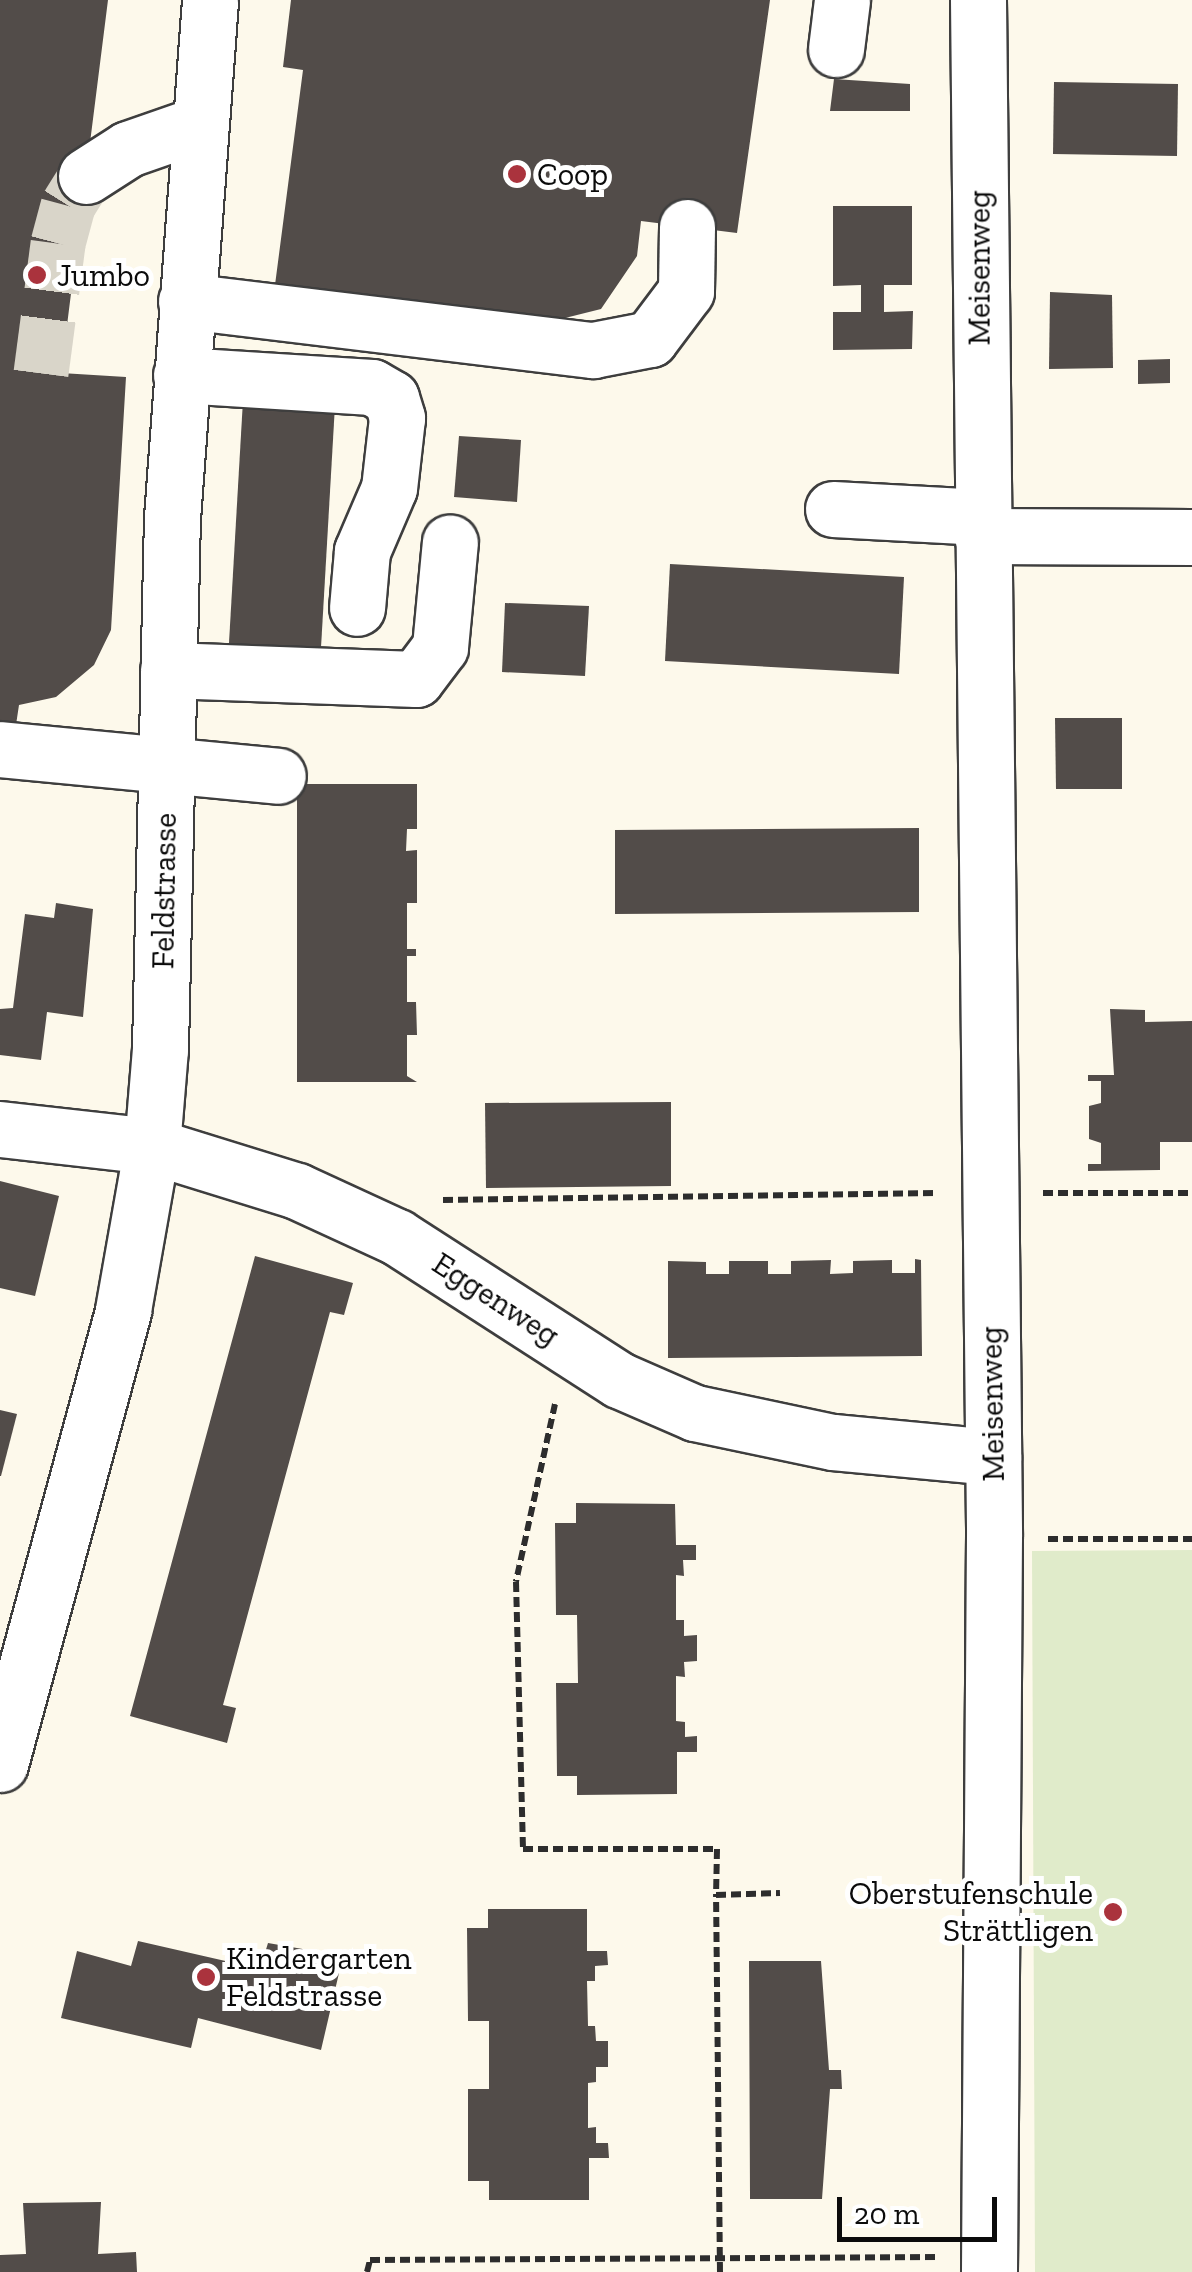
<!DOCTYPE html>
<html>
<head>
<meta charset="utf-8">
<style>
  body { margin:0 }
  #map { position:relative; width:1192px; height:2272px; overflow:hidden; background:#fdf9eb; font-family:"Zilla Slab",serif }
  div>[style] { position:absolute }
  .pitch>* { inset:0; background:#e0ebca }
  .building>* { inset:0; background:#524c49 }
  .minor-tunnel>* { height:55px; margin-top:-27.5px; transform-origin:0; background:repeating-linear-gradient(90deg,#d9d5c9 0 55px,transparent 0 83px) }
  .path>* { height:6px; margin-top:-3px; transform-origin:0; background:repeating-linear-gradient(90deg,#2d2d2d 0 10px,transparent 0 15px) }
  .roads { filter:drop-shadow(2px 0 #3e3e3e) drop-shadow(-2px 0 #3e3e3e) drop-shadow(0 2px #3e3e3e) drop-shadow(0 -2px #3e3e3e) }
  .minor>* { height:55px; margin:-27.5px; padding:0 27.5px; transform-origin:27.5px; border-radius:27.5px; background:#fff }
  .dots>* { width:28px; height:28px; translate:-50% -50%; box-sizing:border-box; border:5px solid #fff; border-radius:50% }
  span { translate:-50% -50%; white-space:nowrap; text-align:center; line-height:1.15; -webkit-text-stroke:10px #fff; paint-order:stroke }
  .poi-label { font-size:32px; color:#0b0b0b }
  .left { translate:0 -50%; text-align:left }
  .right { translate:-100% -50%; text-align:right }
  .street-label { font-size:32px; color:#0b0b0b }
  .scale { position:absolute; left:837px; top:2197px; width:160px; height:45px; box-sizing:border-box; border:5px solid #0b0b0b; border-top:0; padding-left:12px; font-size:30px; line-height:35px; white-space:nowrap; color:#0b0b0b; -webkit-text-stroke:8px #fff; paint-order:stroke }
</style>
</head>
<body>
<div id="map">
  <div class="pitch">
    <i style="clip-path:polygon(1192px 1550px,1192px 2272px,1035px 2272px,1032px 1551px)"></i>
  </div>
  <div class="building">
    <i style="clip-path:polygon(0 0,108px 0,61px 373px,126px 377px,111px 630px,94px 665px,56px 697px,19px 705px,14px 738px,0 736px)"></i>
    <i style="clip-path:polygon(291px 0,770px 0,737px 233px,641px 221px,637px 256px,601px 309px,553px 321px,275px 285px,303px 70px,283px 67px)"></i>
    <i style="clip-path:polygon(834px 79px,910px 84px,910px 111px,830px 111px)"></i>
    <i style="clip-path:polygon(1054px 82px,1178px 84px,1177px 156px,1053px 154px)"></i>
    <i style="clip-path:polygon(833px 206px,912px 206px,912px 285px,884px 285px,884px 312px,913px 311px,912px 349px,833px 350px,833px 312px,861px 312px,861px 285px,833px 286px)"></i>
    <i style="clip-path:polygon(1050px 292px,1112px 295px,1113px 368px,1049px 369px)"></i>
    <i style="clip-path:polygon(1170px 359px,1170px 383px,1138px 384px,1138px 360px)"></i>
    <i style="clip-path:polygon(243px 400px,335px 405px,320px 665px,228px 660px)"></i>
    <i style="clip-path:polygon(459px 436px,521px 440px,517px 502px,454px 497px)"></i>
    <i style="clip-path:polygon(670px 564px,904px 577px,899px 674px,665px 661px)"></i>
    <i style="clip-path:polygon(505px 603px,589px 606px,585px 676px,502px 672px)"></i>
    <i style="clip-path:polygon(1055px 718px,1122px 718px,1122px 789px,1056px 789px)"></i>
    <i style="clip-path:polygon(297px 784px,417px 784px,417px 829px,407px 829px,406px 851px,417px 850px,417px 903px,407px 903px,407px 949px,416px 949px,416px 956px,407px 956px,407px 1002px,416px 1002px,417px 1035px,407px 1035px,407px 1076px,417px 1082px,297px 1082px)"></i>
    <i style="clip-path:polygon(919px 828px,919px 912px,615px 914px,615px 830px)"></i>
    <i style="clip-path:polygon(56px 903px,93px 909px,83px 1017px,47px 1012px,41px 1060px,0 1055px,0 1009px,13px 1008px,25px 914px,54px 918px)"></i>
    <i style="clip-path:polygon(1110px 1009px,1145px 1010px,1145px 1022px,1192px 1021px,1192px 1142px,1160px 1142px,1160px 1170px,1088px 1171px,1088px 1164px,1101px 1164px,1101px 1143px,1089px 1139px,1089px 1106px,1101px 1103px,1101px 1081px,1088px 1081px,1088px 1075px,1114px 1075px)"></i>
    <i style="clip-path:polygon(671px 1102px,671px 1186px,486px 1188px,485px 1103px)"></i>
    <i style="clip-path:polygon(0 1181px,59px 1196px,35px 1296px,0 1288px)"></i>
    <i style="clip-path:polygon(255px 1256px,353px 1283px,344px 1315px,330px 1312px,223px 1705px,236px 1708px,227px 1743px,130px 1716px)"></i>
    <i style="clip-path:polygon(915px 1259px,921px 1260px,922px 1356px,668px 1358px,668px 1261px,706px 1262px,706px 1274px,729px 1274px,729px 1261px,768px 1261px,768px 1274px,791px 1274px,791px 1261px,831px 1260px,830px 1274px,853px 1273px,853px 1261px,892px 1260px,892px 1273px,915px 1273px)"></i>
    <i style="clip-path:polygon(0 1410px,17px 1414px,1px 1476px,0 1476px)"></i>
    <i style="clip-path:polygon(576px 1503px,675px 1504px,676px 1545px,696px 1545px,696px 1560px,683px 1560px,684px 1576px,676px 1575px,676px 1620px,684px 1620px,684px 1636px,697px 1635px,697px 1661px,684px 1662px,685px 1677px,676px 1676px,676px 1721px,685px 1722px,685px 1737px,697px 1736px,697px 1752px,677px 1752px,677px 1794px,577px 1795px,577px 1776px,557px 1776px,556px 1683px,578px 1683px,577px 1615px,556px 1615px,555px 1523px,576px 1523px)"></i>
    <i style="clip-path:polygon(488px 1909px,587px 1909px,587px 1951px,607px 1951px,608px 1965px,595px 1966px,595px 1981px,587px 1981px,588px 2026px,595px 2026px,596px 2041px,608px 2041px,608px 2067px,596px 2067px,596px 2082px,588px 2083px,588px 2128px,596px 2127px,596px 2143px,608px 2143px,609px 2158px,589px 2158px,589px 2200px,489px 2200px,489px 2181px,468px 2181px,468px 2089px,489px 2089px,489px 2021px,468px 2021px,467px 1928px,488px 1928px)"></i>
    <i style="clip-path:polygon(138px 1941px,260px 1969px,268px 1943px,343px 1956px,321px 2050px,198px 2018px,191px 2048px,61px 2018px,77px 1951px,131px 1966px)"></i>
    <i style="clip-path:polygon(749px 1961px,821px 1961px,829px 2070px,841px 2070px,842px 2089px,830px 2089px,822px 2199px,750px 2199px)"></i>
    <i style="clip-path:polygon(101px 2202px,98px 2254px,136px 2252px,137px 2272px,0 2272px,0 2255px,26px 2254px,23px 2203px)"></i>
  </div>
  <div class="minor-tunnel">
    <i style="left:41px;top:373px;width:131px;rotate:-82.5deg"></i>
    <i style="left:58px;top:243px;width:39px;rotate:-75deg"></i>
    <i style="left:68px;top:205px;width:34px;rotate:-58deg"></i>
  </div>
  <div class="path">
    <i style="left:1043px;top:1193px;width:149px"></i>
    <i style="left:443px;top:1200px;width:493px;rotate:-0.8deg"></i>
    <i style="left:555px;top:1404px;width:182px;rotate:102.4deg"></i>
    <i style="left:516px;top:1582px;width:267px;rotate:88.5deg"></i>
    <i style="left:523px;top:1849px;width:194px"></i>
    <i style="left:717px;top:1849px;width:46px;rotate:91.2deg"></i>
    <i style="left:1048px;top:1539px;width:144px"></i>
    <i style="left:367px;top:2272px;width:12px;rotate:-76deg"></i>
    <i style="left:370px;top:2260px;width:568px;rotate:-0.3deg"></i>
    <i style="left:720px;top:2272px;width:377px;rotate:-90.6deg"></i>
    <i style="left:716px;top:1895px;width:64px;rotate:-1.8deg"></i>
  </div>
  <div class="roads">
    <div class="minor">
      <i style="left:978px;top:0;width:1536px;rotate:89.4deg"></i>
      <i style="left:994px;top:1536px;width:736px;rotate:90.39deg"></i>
      <i style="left:836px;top:49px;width:49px;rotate:-83deg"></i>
      <i style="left:86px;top:176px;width:50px;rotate:-32.7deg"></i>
      <i style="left:128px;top:149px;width:73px;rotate:-19.2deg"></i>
      <i style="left:186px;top:301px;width:410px;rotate:6.9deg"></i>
      <i style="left:593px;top:350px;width:58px;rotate:-10.9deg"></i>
      <i style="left:650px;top:339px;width:60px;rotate:-53.1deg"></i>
      <i style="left:686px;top:291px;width:64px;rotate:-89.1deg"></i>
      <i style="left:181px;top:375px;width:191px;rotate:3.6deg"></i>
      <i style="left:372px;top:387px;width:22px;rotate:30deg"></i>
      <i style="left:391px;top:398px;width:21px;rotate:73deg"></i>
      <i style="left:397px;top:418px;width:70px;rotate:96.5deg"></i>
      <i style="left:389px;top:488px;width:69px;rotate:113.2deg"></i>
      <i style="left:362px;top:551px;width:57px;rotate:95deg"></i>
      <i style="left:833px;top:509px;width:149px;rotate:3.1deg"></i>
      <i style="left:982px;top:536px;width:210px;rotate:0.3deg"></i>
      <i style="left:168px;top:670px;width:248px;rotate:2.1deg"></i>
      <i style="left:416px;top:679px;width:40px;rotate:-53deg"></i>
      <i style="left:440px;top:647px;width:105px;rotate:-84.6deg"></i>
      <i style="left:0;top:749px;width:279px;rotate:5.5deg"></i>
      <i style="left:0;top:1129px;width:153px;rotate:6.4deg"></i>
      <i style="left:152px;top:1146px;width:152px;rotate:17.2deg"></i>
      <i style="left:297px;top:1191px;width:110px;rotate:24.7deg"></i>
      <i style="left:397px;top:1237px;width:264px;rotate:32.8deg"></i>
      <i style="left:619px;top:1380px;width:83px;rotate:23.5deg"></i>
      <i style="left:695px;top:1413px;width:141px;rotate:11.9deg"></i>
      <i style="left:833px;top:1442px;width:161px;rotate:5.4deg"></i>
      <i style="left:0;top:1764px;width:470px;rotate:-74.8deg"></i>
      <i style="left:123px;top:1310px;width:167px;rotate:-80deg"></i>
      <i style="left:152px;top:1146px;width:97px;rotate:-85.3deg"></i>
      <i style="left:160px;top:1049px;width:531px;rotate:-88.71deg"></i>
      <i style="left:172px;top:518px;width:519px;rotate:-85.8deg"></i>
    </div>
  </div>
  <div class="dots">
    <i style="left:517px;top:174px;background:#aa333d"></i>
    <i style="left:37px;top:275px;background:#aa333d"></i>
    <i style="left:1113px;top:1912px;background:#aa333d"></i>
    <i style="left:206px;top:1977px;background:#aa333d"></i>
  </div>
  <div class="poi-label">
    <span class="left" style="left:537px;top:174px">Coop</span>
    <span class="left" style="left:57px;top:275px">Jumbo</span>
    <span class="right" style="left:1093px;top:1912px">Oberstufenschule<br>Strättligen</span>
    <span class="left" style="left:226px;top:1977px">Kindergarten<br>Feldstrasse</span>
  </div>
  <div class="street-label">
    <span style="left:979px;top:268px;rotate:-90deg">Meisenweg</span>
    <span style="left:164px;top:891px;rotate:-89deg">Feldstrasse</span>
    <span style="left:496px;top:1299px;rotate:33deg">Eggenweg</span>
    <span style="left:992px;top:1404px;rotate:-91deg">Meisenweg</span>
  </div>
  <div class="scale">20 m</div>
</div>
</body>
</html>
